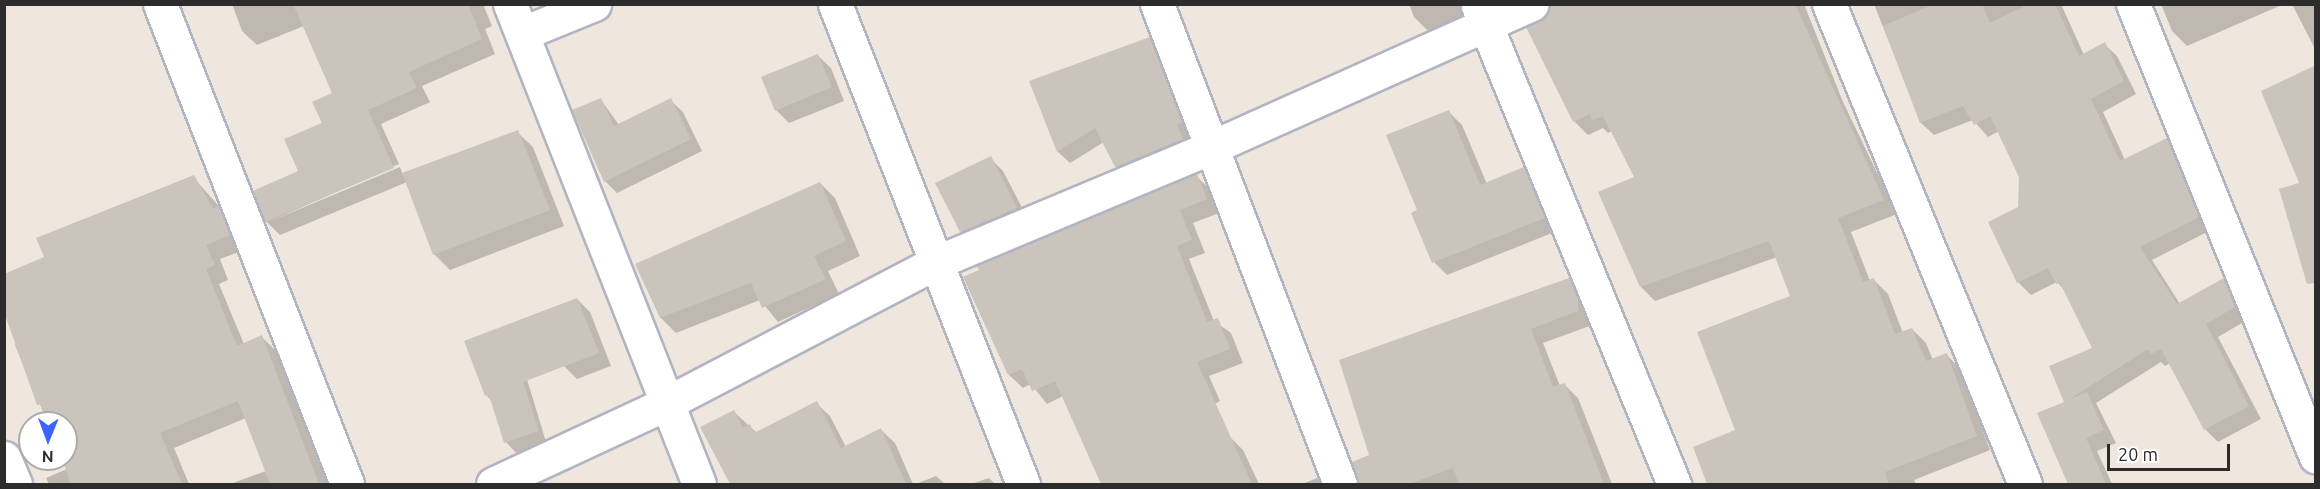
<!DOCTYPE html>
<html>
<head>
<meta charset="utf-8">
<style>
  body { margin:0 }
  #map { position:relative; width:2320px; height:489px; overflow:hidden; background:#efe7dd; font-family:Ubuntu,sans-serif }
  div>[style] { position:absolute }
  .shadow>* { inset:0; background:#0003 }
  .building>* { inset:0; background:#cac4bd }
  .roads { filter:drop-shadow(2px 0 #b1b4c1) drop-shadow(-2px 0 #b1b4c1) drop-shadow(0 2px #b1b4c1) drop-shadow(0 -2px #b1b4c1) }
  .minor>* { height:33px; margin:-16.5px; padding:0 16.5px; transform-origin:16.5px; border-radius:16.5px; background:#fff }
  span { translate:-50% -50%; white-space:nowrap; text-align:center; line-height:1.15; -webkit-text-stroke:4.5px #fff; paint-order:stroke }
  .frame { position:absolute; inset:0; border:6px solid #2c2c2c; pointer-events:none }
  .north { position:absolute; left:18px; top:411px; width:60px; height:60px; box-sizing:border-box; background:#fff; border:2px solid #ababab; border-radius:50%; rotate:181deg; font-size:16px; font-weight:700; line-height:24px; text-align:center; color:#2c2c2c }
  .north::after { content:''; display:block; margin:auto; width:21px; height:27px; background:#3a63ff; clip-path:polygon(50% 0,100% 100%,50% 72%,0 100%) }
  .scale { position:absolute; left:2107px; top:444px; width:123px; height:27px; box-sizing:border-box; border:3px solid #2c2c2c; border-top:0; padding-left:8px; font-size:18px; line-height:21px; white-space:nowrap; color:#2c2c2c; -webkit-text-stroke:4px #fff; paint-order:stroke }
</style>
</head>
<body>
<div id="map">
  <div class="shadow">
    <i style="clip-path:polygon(232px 4px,483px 4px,492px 26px,485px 29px,495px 54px,422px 86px,430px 102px,381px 124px,399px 164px,271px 221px,400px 167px,403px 175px,517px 132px,533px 147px,564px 226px,450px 270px,434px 254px,407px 182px,280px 235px,266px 221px,300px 172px,334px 94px,304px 26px,257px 45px,242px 31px)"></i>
    <i style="clip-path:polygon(1409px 4px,1467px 4px,1471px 13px,1428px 31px,1414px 17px)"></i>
    <i style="clip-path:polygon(1549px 4px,1804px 4px,1843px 102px,1897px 214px,1851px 232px,1870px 281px,1874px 280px,1888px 294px,1903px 333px,1912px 329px,1926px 343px,1933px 360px,1947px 355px,1960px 369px,1990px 450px,1914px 480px,1916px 484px,1737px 484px,1719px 438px,1737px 431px,1792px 296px,1777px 257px,1655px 301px,1641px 287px,1636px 178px,1612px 131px,1608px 133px,1603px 128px,1588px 135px,1574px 121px,1548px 16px)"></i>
    <i style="clip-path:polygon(1874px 4px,2061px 4px,2084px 55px,2104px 44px,2117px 56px,2136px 94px,2103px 112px,2125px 160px,2167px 140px,2179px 153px,2211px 230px,2152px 260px,2180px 304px,2223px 280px,2236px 293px,2247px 320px,2218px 337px,2261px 419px,2218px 442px,2206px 430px,2170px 363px,2165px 366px,2161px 362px,2096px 403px,2116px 443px,2097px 451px,2112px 484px,2070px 484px,2039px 414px,2066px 402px,2094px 349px,2066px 292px,2057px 282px,2031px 295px,2018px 282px,2021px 176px,1999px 131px,1988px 137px,1973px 120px,1934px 135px,1921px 123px)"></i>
    <i style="clip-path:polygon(2161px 4px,2284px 4px,2187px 46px,2172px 31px)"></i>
    <i style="clip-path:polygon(2292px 4px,2316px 4px,2316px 51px)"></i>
    <i style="clip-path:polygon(1149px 39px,1161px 51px,1193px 134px,1188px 136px,1194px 151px,1128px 178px,1116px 166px,1104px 142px,1070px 163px,1058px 152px,1031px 82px)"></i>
    <i style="clip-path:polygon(817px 55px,831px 68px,844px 101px,789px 123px,776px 110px)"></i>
    <i style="clip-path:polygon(601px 100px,619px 125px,670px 100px,683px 112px,702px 151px,617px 193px,605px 181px)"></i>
    <i style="clip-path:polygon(1449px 112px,1462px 125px,1487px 184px,1523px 169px,1536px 182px,1557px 231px,1447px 275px,1434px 262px,1413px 214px,1419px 211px)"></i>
    <i style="clip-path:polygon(990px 158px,1003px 171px,1029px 221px,974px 244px,961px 231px)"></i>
    <i style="clip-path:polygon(1196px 176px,1210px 189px,1219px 213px,1193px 223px,1205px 253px,1189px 259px,1214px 321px,1231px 333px,1243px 363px,1209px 376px,1220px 401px,1101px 465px,1063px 396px,1047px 404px,1031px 384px,1023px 388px,1009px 375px)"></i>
    <i style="clip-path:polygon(193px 177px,233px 222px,244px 250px,220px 259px,228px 280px,219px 284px,244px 344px,262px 337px,277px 352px,327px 484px,230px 484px,266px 471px,246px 418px,174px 448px,189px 484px,49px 484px,46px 478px,67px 469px,63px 459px,66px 459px,66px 423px,48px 423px,15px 345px,19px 344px,46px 258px)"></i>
    <i style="clip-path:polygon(820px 183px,835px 198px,860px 256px,828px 271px,839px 294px,778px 322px,760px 300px,676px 333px,661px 318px,637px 264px)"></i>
    <i style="clip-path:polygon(1569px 280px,1583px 294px,1595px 324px,1543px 343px,1560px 386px,1564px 384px,1578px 398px,1612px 484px,1360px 484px,1354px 463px,1371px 456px)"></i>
    <i style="clip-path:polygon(577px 299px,590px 312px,611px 366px,577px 379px,564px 366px)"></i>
    <i style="clip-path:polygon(515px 340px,547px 445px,518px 455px,506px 442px,492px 401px,487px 396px)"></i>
    <i style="clip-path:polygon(816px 403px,830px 416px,846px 447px,881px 430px,895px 443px,913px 484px,735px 484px,702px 428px,734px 412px,757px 433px)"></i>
    <i style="clip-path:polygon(1229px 436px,1243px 450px,1259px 484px,1150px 484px)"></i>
    <i style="clip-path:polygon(936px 476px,945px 484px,916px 484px)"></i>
    <i style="clip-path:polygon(989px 478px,995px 484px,971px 484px)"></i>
    <i style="clip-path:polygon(1317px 478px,1323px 484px,1302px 484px)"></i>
  </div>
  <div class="building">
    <i style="clip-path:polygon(293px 4px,468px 4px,482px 39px,409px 72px,417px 88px,368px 110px,394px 168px,265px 222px,253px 191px,298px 171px,284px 139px,322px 123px,312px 102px,332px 93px)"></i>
    <i style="clip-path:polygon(1551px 4px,1795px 4px,1884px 200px,1838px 218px,1863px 282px,1874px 278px,1895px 334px,1912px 328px,1926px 361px,1947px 353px,1977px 436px,1885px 472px,1889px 484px,1707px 484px,1693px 447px,1735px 430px,1697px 332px,1790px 296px,1769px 241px,1640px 287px,1598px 192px,1634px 177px,1603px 116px,1592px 120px,1590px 114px,1573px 122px,1526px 27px,1547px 15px)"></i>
    <i style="clip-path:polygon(1934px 4px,1982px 4px,1990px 23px,2029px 4px,2055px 4px,2079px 56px,2105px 42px,2124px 81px,2091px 99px,2120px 161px,2167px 138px,2199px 217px,2140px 247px,2177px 304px,2224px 278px,2235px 307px,2206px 324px,2249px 406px,2204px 430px,2161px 349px,2151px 354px,2148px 349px,2070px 399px,2087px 392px,2104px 430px,2086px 438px,2106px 484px,2068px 484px,2037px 413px,2064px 402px,2049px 366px,2092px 348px,2060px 283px,2056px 284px,2048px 268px,2017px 283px,1988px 222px,2018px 207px,2019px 177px,1990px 116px,1974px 125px,1963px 106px,1920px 123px,1883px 26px)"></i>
    <i style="clip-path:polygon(1150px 37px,1182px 122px,1177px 124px,1183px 139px,1115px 167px,1095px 128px,1057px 152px,1029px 81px)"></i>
    <i style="clip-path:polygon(818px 54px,832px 87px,775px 111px,761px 77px)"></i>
    <i style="clip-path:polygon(2316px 65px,2316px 283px,2307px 284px,2279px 189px,2299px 183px,2261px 91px)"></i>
    <i style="clip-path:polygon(601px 98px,614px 126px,671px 98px,691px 139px,604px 182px,572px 110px)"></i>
    <i style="clip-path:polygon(1449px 110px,1480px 185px,1524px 167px,1545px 218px,1432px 263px,1411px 213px,1417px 210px,1386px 135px)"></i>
    <i style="clip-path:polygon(518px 130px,550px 210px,433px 255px,402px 173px)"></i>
    <i style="clip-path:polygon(991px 156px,1017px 208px,960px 232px,935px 183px)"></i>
    <i style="clip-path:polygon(1197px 174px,1207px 199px,1180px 210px,1192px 240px,1177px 246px,1207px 322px,1218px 318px,1230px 349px,1197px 362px,1252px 484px,1101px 484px,1055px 381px,1032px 391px,1022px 369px,1008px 375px,963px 277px,979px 270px,977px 266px)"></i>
    <i style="clip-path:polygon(194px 175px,213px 208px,219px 206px,230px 235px,206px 245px,215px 265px,206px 269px,237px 346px,262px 335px,319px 484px,270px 484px,238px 401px,160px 433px,182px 484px,71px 484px,62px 459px,66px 459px,66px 423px,48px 423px,41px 404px,37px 405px,4px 312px,4px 274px,44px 257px,36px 238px)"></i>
    <i style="clip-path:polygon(820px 182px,846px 241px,814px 256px,826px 279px,762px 308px,751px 283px,660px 318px,635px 264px)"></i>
    <i style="clip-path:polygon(1569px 278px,1578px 299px,1578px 311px,1531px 329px,1553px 387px,1565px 383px,1604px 484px,1459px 484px,1453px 468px,1409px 484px,1358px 484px,1352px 462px,1369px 455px,1339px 360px)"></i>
    <i style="clip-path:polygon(577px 298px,599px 353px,523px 382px,539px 431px,504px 443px,489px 395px,485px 396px,464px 341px)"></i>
    <i style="clip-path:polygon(817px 401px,841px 448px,881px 428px,906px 484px,730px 484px,700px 427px,734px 410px,743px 428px,750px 424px,754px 433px)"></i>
  </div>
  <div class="roads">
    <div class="minor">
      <i style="left:160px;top:4px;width:515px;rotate:68.71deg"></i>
      <i style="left:510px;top:4px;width:516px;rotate:68.51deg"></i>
      <i style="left:835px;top:4px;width:516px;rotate:68.61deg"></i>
      <i style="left:1157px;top:4px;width:514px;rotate:69.13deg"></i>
      <i style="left:1829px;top:4px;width:518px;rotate:67.79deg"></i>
      <i style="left:2133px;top:4px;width:488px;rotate:68deg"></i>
      <i style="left:1478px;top:6px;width:517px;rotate:67.7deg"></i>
      <i style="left:523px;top:33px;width:77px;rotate:-22.2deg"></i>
      <i style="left:4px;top:458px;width:28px;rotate:67deg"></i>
      <i style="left:493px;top:484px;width:190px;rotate:-24.9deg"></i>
      <i style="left:665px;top:404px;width:307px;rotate:-27.6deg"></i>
      <i style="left:937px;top:262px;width:298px;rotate:-22.7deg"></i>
      <i style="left:1212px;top:147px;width:350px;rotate:-24.1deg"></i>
    </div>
  </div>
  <div class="frame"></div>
  <div class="north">N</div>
  <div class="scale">20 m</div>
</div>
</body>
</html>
